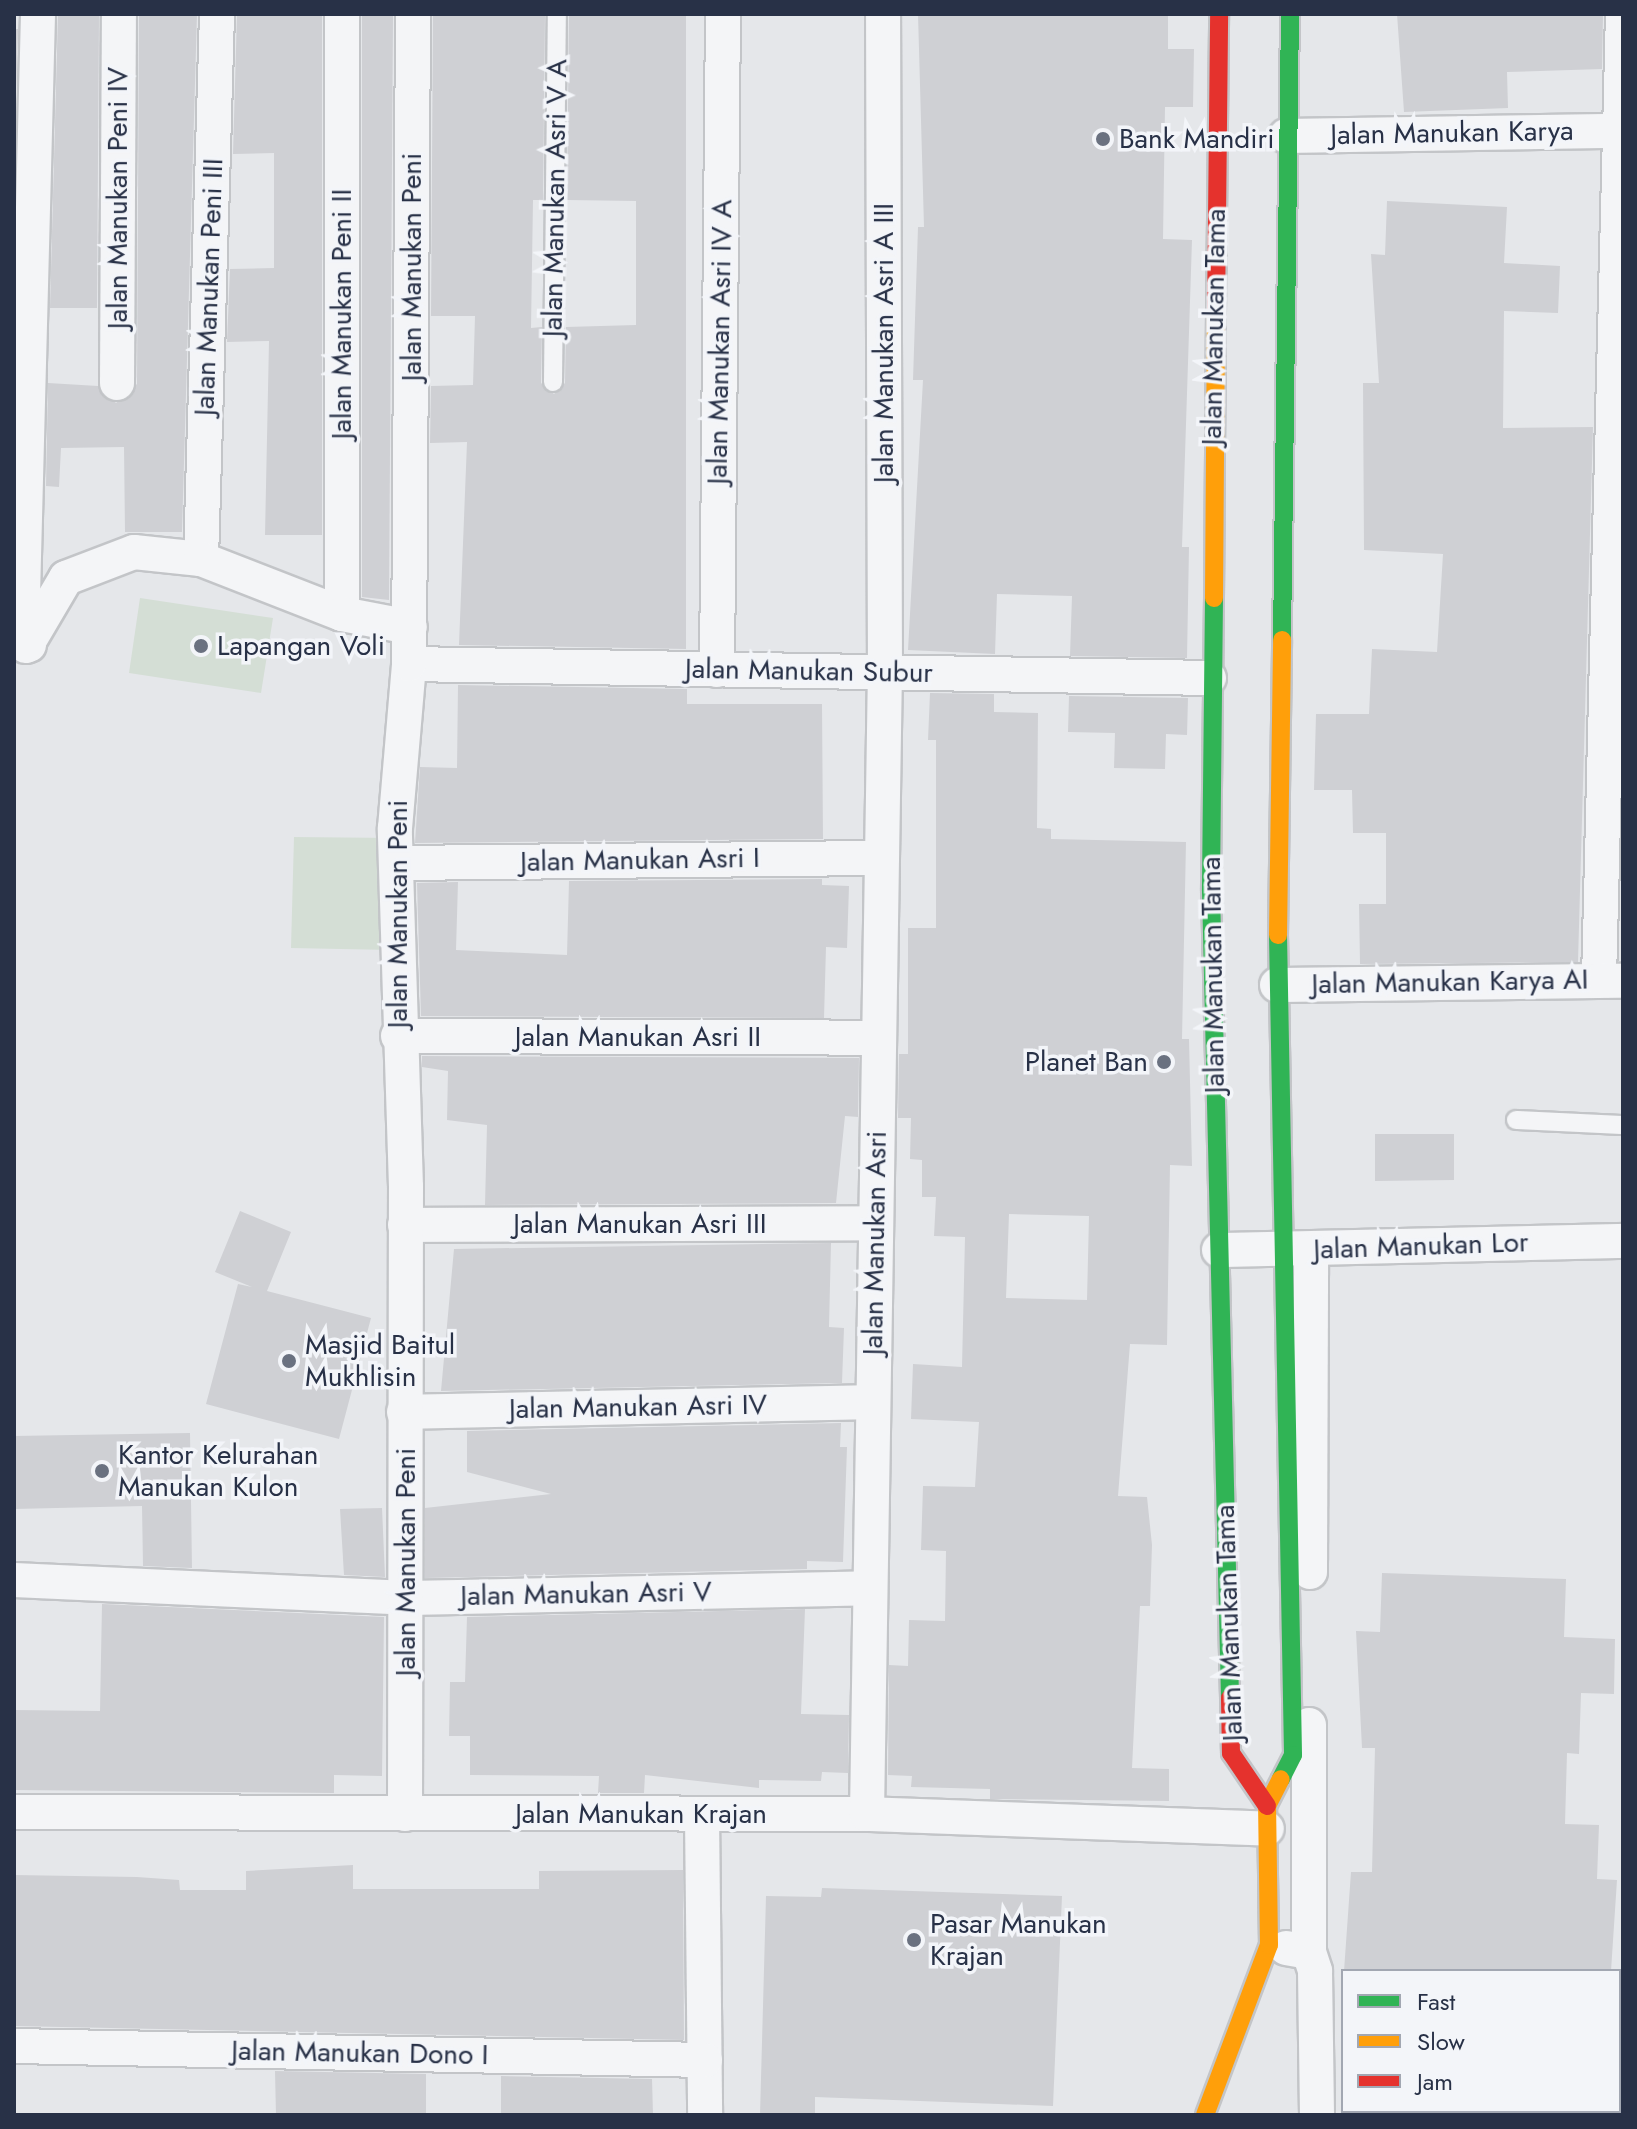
<!DOCTYPE html>
<html>
<head>
<meta charset="utf-8">
<style>
  body { margin:0 }
  #map { position:relative; width:1637px; height:2129px; overflow:hidden; background:#e5e7ea; font-family:Jost,sans-serif }
  div>[style] { position:absolute }
  .green>* { inset:0; background:#d4ded5 }
  .building>* { inset:0; background:#cfd0d4 }
  .roads { filter:drop-shadow(2px 0 #c3c5c8) drop-shadow(-2px 0 #c3c5c8) drop-shadow(0 2px #c3c5c8) drop-shadow(0 -2px #c3c5c8) }
  .lane>* { height:18px; margin:-9px; padding:0 9px; transform-origin:9px; border-radius:9px; background:#f4f5f7 }
  .street>* { height:34px; margin:-17px; padding:0 17px; transform-origin:17px; border-radius:17px; background:#f4f5f7 }
  .fast>* { height:18px; margin:-9px; padding:0 9px; transform-origin:9px; border-radius:9px; background:#30b455 }
  .slow>* { height:18px; margin:-9px; padding:0 9px; transform-origin:9px; border-radius:9px; background:#ff9f0a }
  .jam>* { height:18px; margin:-9px; padding:0 9px; transform-origin:9px; border-radius:9px; background:#e5322d }
  .dots>* { width:22px; height:22px; translate:-50% -50%; box-sizing:border-box; border:4px solid #f3f5f9; border-radius:50% }
  span { translate:-50% -50%; white-space:nowrap; text-align:center; line-height:1.15; -webkit-text-stroke:7px #f3f5f9; paint-order:stroke }
  .street-label { font-size:28px; color:#283147 }
  .poi-label { font-size:28px; color:#283147 }
  .left { translate:0 -50%; text-align:left }
  .right { translate:-100% -50%; text-align:right }
  .frame { position:absolute; inset:0; border:16px solid #283147; pointer-events:none }
  .legend { position:absolute; left:1341px; top:1969px; width:280px; height:144px; box-sizing:border-box; background:#f3f5f9; border:2px solid #a2a7b2; margin:0; padding:10px 14px; list-style:none; font-size:24px; color:#283147 }
  .legend li { display:flex; align-items:center; gap:16px; height:40px }
  .legend b { width:40px; border:2px solid #a2a7b2 }
</style>
</head>
<body>
<div id="map">
  <div class="green">
    <i style="clip-path:polygon(140px 598px,273px 618px,261px 693px,129px 673px)"></i>
    <i style="clip-path:polygon(294px 837px,394px 838px,391px 950px,291px 948px)"></i>
  </div>
  <div class="building">
    <i style="clip-path:polygon(58px 14px,99px 14px,97px 308px,50px 308px)"></i>
    <i style="clip-path:polygon(139px 14px,197px 14px,182px 532px,125px 532px,124px 447px,61px 448px,59px 487px,46px 486px,48px 383px,98px 386px,116px 403px,137px 384px)"></i>
    <i style="clip-path:polygon(237px 14px,322px 14px,322px 535px,265px 535px,269px 341px,227px 342px,230px 269px,274px 268px,274px 153px,233px 154px)"></i>
    <i style="clip-path:polygon(433px 14px,545px 14px,543px 200px,533px 200px,531px 328px,542px 327px,541px 383px,554px 394px,565px 383px,566px 327px,636px 325px,636px 201px,567px 200px,569px 14px,686px 14px,686px 649px,459px 645px,467px 442px,430px 443px,431px 386px,473px 385px,475px 316px,431px 316px)"></i>
    <i style="clip-path:polygon(918px 14px,1168px 14px,1168px 49px,1194px 49px,1193px 107px,1165px 107px,1163px 239px,1192px 240px,1182px 547px,1189px 547px,1187px 658px,1070px 656px,1072px 596px,997px 594px,995px 654px,908px 650px,923px 380px,913px 380px,918px 227px,924px 227px)"></i>
    <i style="clip-path:polygon(1397px 14px,1603px 14px,1602px 69px,1507px 72px,1508px 108px,1404px 112px)"></i>
    <i style="clip-path:polygon(362px 16px,393px 16px,389px 600px,362px 597px)"></i>
    <i style="clip-path:polygon(14px 29px,18px 29px,14px 169px)"></i>
    <i style="clip-path:polygon(1387px 201px,1507px 207px,1504px 263px,1560px 266px,1558px 313px,1504px 311px,1503px 428px,1593px 427px,1578px 962px,1360px 964px,1359px 904px,1386px 904px,1386px 833px,1353px 833px,1352px 790px,1314px 790px,1316px 714px,1369px 714px,1372px 649px,1437px 652px,1443px 554px,1364px 550px,1363px 383px,1379px 383px,1371px 254px,1385px 255px)"></i>
    <i style="clip-path:polygon(458px 685px,687px 689px,687px 704px,822px 704px,823px 839px,415px 843px,420px 767px,457px 768px)"></i>
    <i style="clip-path:polygon(evenodd,930px 693px,994px 694px,994px 712px,1038px 713px,1037px 828px,1051px 829px,1051px 839px,1186px 842px,1182px 1039px,1189px 1039px,1192px 1166px,1170px 1165px,1167px 1345px,1130px 1344px,1118px 1496px,1147px 1497px,1152px 1545px,1150px 1606px,1140px 1606px,1132px 1768px,1169px 1769px,1169px 1801px,990px 1799px,990px 1789px,911px 1787px,912px 1776px,888px 1775px,889px 1665px,908px 1666px,909px 1620px,945px 1621px,946px 1551px,921px 1550px,923px 1486px,975px 1487px,979px 1422px,911px 1419px,913px 1364px,962px 1367px,965px 1237px,934px 1236px,936px 1197px,922px 1197px,922px 1160px,910px 1159px,911px 1118px,898px 1118px,899px 1054px,908px 1054px,908px 928px,936px 928px,936px 740px,928px 740px,930px 693px,1009px 1214px,1089px 1216px,1087px 1300px,1006px 1298px,1009px 1214px)"></i>
    <i style="clip-path:polygon(1069px 696px,1188px 698px,1187px 735px,1166px 734px,1165px 769px,1114px 768px,1115px 733px,1068px 732px)"></i>
    <i style="clip-path:polygon(822px 879px,822px 885px,849px 886px,847px 948px,826px 947px,824px 1018px,421px 1016px,417px 883px,458px 882px,456px 950px,567px 955px,569px 881px)"></i>
    <i style="clip-path:polygon(422px 1056px,859px 1058px,858px 1117px,845px 1116px,836px 1203px,485px 1205px,487px 1125px,447px 1120px,448px 1071px,422px 1067px)"></i>
    <i style="clip-path:polygon(1375px 1134px,1454px 1134px,1454px 1180px,1375px 1181px)"></i>
    <i style="clip-path:polygon(240px 1211px,291px 1232px,267px 1291px,371px 1318px,339px 1439px,206px 1404px,238px 1284px,252px 1287px,215px 1272px)"></i>
    <i style="clip-path:polygon(831px 1243px,829px 1327px,844px 1328px,842px 1383px,441px 1391px,454px 1249px)"></i>
    <i style="clip-path:polygon(841px 1423px,840px 1447px,847px 1447px,843px 1562px,807px 1561px,807px 1569px,425px 1578px,425px 1508px,551px 1494px,467px 1472px,467px 1431px)"></i>
    <i style="clip-path:polygon(190px 1433px,192px 1568px,143px 1566px,142px 1506px,14px 1509px,14px 1436px)"></i>
    <i style="clip-path:polygon(382px 1508px,385px 1577px,344px 1575px,340px 1509px)"></i>
    <i style="clip-path:polygon(1382px 1573px,1566px 1579px,1564px 1637px,1615px 1639px,1614px 1694px,1581px 1693px,1579px 1754px,1567px 1753px,1565px 1824px,1599px 1825px,1597px 1879px,1617px 1880px,1611px 1971px,1344px 1971px,1351px 1872px,1372px 1872px,1375px 1748px,1362px 1748px,1356px 1631px,1380px 1632px)"></i>
    <i style="clip-path:polygon(102px 1604px,384px 1617px,382px 1776px,334px 1775px,334px 1793px,14px 1790px,14px 1710px,100px 1711px)"></i>
    <i style="clip-path:polygon(805px 1609px,801px 1714px,849px 1715px,848px 1773px,822px 1772px,821px 1781px,759px 1780px,759px 1788px,645px 1775px,644px 1793px,598px 1793px,599px 1776px,470px 1775px,470px 1736px,449px 1736px,450px 1682px,465px 1682px,467px 1617px)"></i>
    <i style="clip-path:polygon(353px 1865px,353px 1889px,539px 1889px,539px 1871px,683px 1870px,684px 2040px,14px 2026px,14px 1875px,137px 1877px,179px 1880px,180px 1890px,246px 1890px,246px 1871px)"></i>
    <i style="clip-path:polygon(822px 1888px,1062px 1896px,1053px 2106px,815px 2097px,815px 2115px,760px 2115px,766px 1896px,821px 1897px)"></i>
    <i style="clip-path:polygon(275px 2071px,426px 2074px,426px 2115px,276px 2115px)"></i>
    <i style="clip-path:polygon(501px 2076px,652px 2079px,653px 2115px,501px 2115px)"></i>
  </div>
  <div class="roads">
    <div class="lane">
      <i style="left:553px;top:382px;width:368px;rotate:-89.4deg"></i>
      <i style="left:1516px;top:1120px;width:107px;rotate:2.7deg"></i>
    </div>
    <div class="street">
      <i style="left:342px;top:14px;width:600px;rotate:90deg"></i>
      <i style="left:1286px;top:136px;width:333px;rotate:-0.9deg"></i>
      <i style="left:117px;top:383px;width:369px;rotate:-89.7deg"></i>
      <i style="left:201px;top:559px;width:545px;rotate:-88.32deg"></i>
      <i style="left:29px;top:645px;width:50px;rotate:-96.8deg"></i>
      <i style="left:23px;top:595px;width:581px;rotate:-88.52deg"></i>
      <i style="left:26px;top:646px;width:79px;rotate:-59.5deg"></i>
      <i style="left:66px;top:578px;width:73px;rotate:-20.9deg"></i>
      <i style="left:134px;top:552px;width:67px;rotate:6deg"></i>
      <i style="left:201px;top:559px;width:151px;rotate:21.3deg"></i>
      <i style="left:342px;top:614px;width:69px;rotate:10.8deg"></i>
      <i style="left:409px;top:664px;width:800px;rotate:1deg"></i>
      <i style="left:717px;top:670px;width:656px;rotate:-89.48deg"></i>
      <i style="left:398px;top:863px;width:484px;rotate:-0.6deg"></i>
      <i style="left:1599px;top:980px;width:966px;rotate:-88.58deg"></i>
      <i style="left:1277px;top:985px;width:344px;rotate:-0.7deg"></i>
      <i style="left:398px;top:1036px;width:480px;rotate:0.2deg"></i>
      <i style="left:405px;top:1225px;width:470px;rotate:-0.2deg"></i>
      <i style="left:1219px;top:1250px;width:404px;rotate:-1.3deg"></i>
      <i style="left:404px;top:1412px;width:468px;rotate:-1.2deg"></i>
      <i style="left:1310px;top:1572px;width:322px;rotate:-89.8deg"></i>
      <i style="left:14px;top:1580px;width:394px;rotate:2.6deg"></i>
      <i style="left:408px;top:1598px;width:462px;rotate:-1.2deg"></i>
      <i style="left:14px;top:1812px;width:853px;rotate:0.13deg"></i>
      <i style="left:867px;top:1814px;width:400px;rotate:2.1deg"></i>
      <i style="left:405px;top:1814px;width:627px;rotate:-89.91deg"></i>
      <i style="left:406px;top:1187px;width:359px;rotate:-91.8deg"></i>
      <i style="left:395px;top:828px;width:165px;rotate:-85.1deg"></i>
      <i style="left:409px;top:664px;width:650px;rotate:-89.65deg"></i>
      <i style="left:867px;top:1814px;width:1141px;rotate:-89.1deg"></i>
      <i style="left:885px;top:673px;width:659px;rotate:-90.17deg"></i>
      <i style="left:702px;top:1815px;width:300px;rotate:89.4deg"></i>
      <i style="left:1286px;top:1948px;width:23px;rotate:10deg"></i>
      <i style="left:1309px;top:1952px;width:20px;rotate:72deg"></i>
      <i style="left:1315px;top:1971px;width:144px;rotate:89.2deg"></i>
      <i style="left:1309px;top:1952px;width:227px;rotate:-90deg"></i>
      <i style="left:14px;top:2046px;width:691px;rotate:1.16deg"></i>
    </div>
    <div class="fast">
      <i style="left:1214px;top:598px;width:293px;rotate:90.6deg"></i>
      <i style="left:1211px;top:891px;width:807px;rotate:88.65deg"></i>
      <i style="left:1282px;top:640px;width:626px;rotate:-89.27deg"></i>
      <i style="left:1278px;top:935px;width:820px;rotate:88.95deg"></i>
      <i style="left:1293px;top:1755px;width:27px;rotate:117deg"></i>
    </div>
    <div class="slow">
      <i style="left:1214px;top:598px;width:284px;rotate:-89.6deg"></i>
      <i style="left:1278px;top:935px;width:295px;rotate:-89.2deg"></i>
      <i style="left:1205px;top:2115px;width:182px;rotate:-69.4deg"></i>
      <i style="left:1269px;top:1945px;width:139px;rotate:-90.8deg"></i>
      <i style="left:1267px;top:1806px;width:30px;rotate:-63deg"></i>
    </div>
    <div class="jam">
      <i style="left:1216px;top:314px;width:300px;rotate:-89.4deg"></i>
      <i style="left:1230px;top:1698px;width:55px;rotate:89deg"></i>
      <i style="left:1231px;top:1753px;width:64px;rotate:55.8deg"></i>
    </div>
  </div>
  <div class="dots">
    <i style="left:1103px;top:139px;background:#6a7180"></i>
    <i style="left:201px;top:646px;background:#6a7180"></i>
    <i style="left:1164px;top:1062px;background:#6a7180"></i>
    <i style="left:289px;top:1361px;background:#6a7180"></i>
    <i style="left:102px;top:1471px;background:#6a7180"></i>
    <i style="left:914px;top:1940px;background:#6a7180"></i>
  </div>
  <div class="street-label">
    <span style="left:1452px;top:133px;rotate:-1deg">Jalan Manukan Karya</span>
    <span style="left:118px;top:198px;rotate:-90deg">Jalan Manukan Peni IV</span>
    <span style="left:555px;top:198px;rotate:-89deg">Jalan Manukan Asri V A</span>
    <span style="left:412px;top:267px;rotate:-90deg">Jalan Manukan Peni</span>
    <span style="left:209px;top:287px;rotate:-88deg">Jalan Manukan Peni III</span>
    <span style="left:342px;top:314px;rotate:-90deg">Jalan Manukan Peni II</span>
    <span style="left:1214px;top:327px;rotate:-89deg">Jalan Manukan Tama</span>
    <span style="left:720px;top:342px;rotate:-89deg">Jalan Manukan Asri IV A</span>
    <span style="left:884px;top:343px;rotate:-90deg">Jalan Manukan Asri A III</span>
    <span style="left:809px;top:671px;rotate:1deg">Jalan Manukan Subur</span>
    <span style="left:640px;top:860px;rotate:-1deg">Jalan Manukan Asri I</span>
    <span style="left:398px;top:914px;rotate:-90deg">Jalan Manukan Peni</span>
    <span style="left:1213px;top:975px;rotate:-91deg">Jalan Manukan Tama</span>
    <span style="left:1450px;top:982px;rotate:-1deg">Jalan Manukan Karya AI</span>
    <span style="left:638px;top:1037px">Jalan Manukan Asri II</span>
    <span style="left:640px;top:1224px">Jalan Manukan Asri III</span>
    <span style="left:875px;top:1243px;rotate:-89deg">Jalan Manukan Asri</span>
    <span style="left:1421px;top:1246px;rotate:-2deg">Jalan Manukan Lor</span>
    <span style="left:638px;top:1407px;rotate:-1deg">Jalan Manukan Asri IV</span>
    <span style="left:406px;top:1562px;rotate:-90deg">Jalan Manukan Peni</span>
    <span style="left:586px;top:1594px;rotate:-1deg">Jalan Manukan Asri V</span>
    <span style="left:1229px;top:1623px;rotate:-92deg">Jalan Manukan Tama</span>
    <span style="left:641px;top:1814px">Jalan Manukan Krajan</span>
    <span style="left:360px;top:2053px;rotate:1deg">Jalan Manukan Dono I</span>
  </div>
  <div class="poi-label">
    <span class="left" style="left:1119px;top:139px">Bank Mandiri</span>
    <span class="left" style="left:217px;top:646px">Lapangan Voli</span>
    <span class="right" style="left:1148px;top:1062px">Planet Ban</span>
    <span class="left" style="left:305px;top:1361px">Masjid Baitul<br>Mukhlisin</span>
    <span class="left" style="left:118px;top:1471px">Kantor Kelurahan<br>Manukan Kulon</span>
    <span class="left" style="left:930px;top:1940px">Pasar Manukan<br>Krajan</span>
  </div>
  <div class="frame"></div>
  <ul class="legend">
  <li><b style="height:10px;background:#30b455"></b>Fast</li>
  <li><b style="height:10px;background:#ff9f0a"></b>Slow</li>
  <li><b style="height:10px;background:#e5322d"></b>Jam</li>
  </ul>
</div>
</body>
</html>
